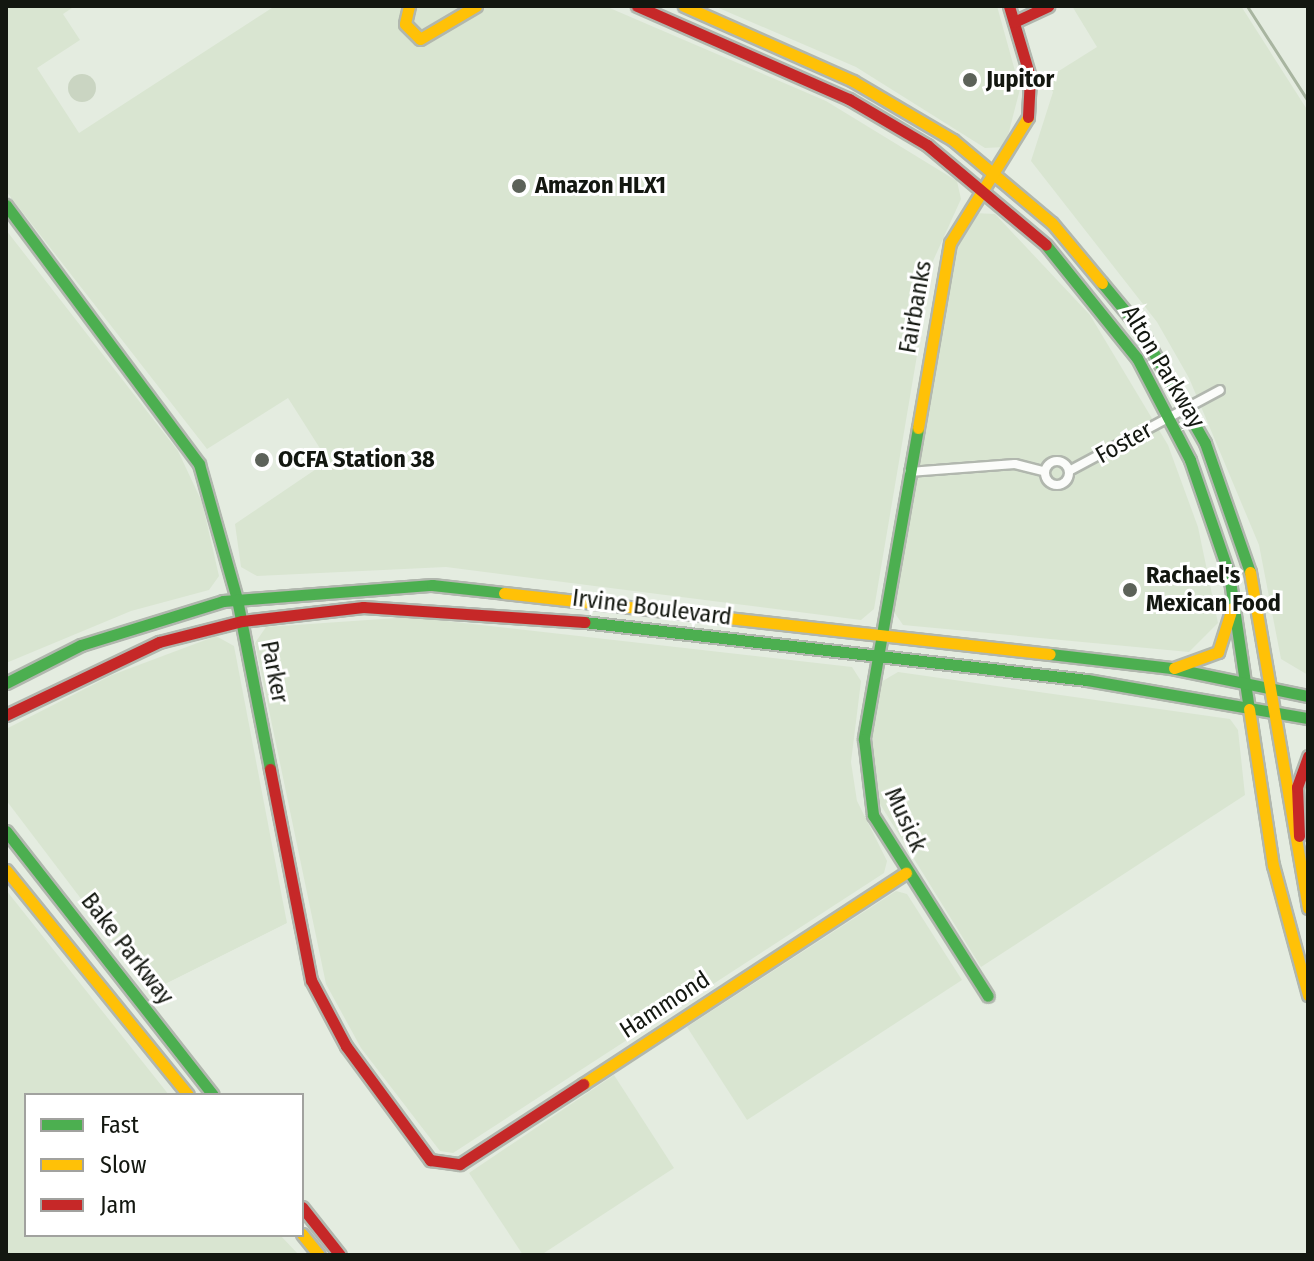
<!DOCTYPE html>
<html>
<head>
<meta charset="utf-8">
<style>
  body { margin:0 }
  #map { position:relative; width:1314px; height:1261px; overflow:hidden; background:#e4ece0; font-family:"Fira Sans Condensed",sans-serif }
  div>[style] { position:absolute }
  .built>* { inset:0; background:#d9e5d1 }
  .green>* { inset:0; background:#cad5c2 }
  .round { border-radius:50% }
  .stream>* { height:3px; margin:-1.5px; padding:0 1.5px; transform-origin:1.5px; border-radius:1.5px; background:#a8b5a0 }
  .roads { filter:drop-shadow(2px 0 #b1b7ae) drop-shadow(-2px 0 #b1b7ae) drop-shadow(0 2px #b1b7ae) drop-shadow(0 -2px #b1b7ae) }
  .street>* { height:8px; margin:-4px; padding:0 4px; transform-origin:4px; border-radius:4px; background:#fbfcfa }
  .street>.ring { margin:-4px; padding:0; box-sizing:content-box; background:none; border:8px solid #fbfcfa; border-radius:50% }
  .fast>* { height:11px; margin:-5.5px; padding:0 5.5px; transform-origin:5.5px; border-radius:5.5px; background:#4caf50 }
  .slow>* { height:11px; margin:-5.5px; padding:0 5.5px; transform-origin:5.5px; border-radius:5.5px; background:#ffc107 }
  .jam>* { height:11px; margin:-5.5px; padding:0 5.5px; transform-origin:5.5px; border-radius:5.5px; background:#c62828 }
  .dots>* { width:22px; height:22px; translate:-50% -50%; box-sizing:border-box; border:4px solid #fff; border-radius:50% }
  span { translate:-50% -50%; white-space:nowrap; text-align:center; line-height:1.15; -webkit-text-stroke:6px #fff; paint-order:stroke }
  .poi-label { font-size:24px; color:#131710; font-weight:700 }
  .left { translate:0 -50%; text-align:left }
  .street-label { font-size:24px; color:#131710 }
  .frame { position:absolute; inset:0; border:8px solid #131710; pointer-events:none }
  .legend { position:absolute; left:24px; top:1093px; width:280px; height:144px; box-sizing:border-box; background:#fff; border:2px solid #a1a29f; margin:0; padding:10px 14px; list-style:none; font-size:24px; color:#131710 }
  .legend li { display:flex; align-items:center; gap:16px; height:40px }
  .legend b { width:40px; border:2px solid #a1a29f }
</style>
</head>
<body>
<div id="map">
  <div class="built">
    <i style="clip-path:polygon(6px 6px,75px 6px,63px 14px,80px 40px,37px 68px,79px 133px,275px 6px,605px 6px,826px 101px,957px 181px,961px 199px,933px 261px,874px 609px,861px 620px,446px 567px,257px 576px,241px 567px,235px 524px,328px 461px,288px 398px,207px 449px,6px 191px)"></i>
    <i style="clip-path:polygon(714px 6px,997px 6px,1020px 89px,1005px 147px,985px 148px,856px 67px)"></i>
    <i style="clip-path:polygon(1072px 6px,1241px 6px,1308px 111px,1308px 675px,1281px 659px,1259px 545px,1189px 378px,1157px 322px,1031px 161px,1053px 92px,1046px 79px,1097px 47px)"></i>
    <i style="clip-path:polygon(974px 213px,995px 214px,1090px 315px,1168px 445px,1198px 527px,1218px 623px,1189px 652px,903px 625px,894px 612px,956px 248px)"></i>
    <i style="clip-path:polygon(6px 230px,178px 451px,202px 502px,219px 576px,209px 590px,131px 611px,6px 663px)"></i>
    <i style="clip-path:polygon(411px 617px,852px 667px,861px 681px,851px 762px,857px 801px,887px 861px,884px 873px,453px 1153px,440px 1151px,361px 1048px,326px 984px,255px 643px,266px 627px)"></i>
    <i style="clip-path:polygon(216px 636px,234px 646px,287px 923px,151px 991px,6px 800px,6px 729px,112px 675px)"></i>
    <i style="clip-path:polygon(898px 672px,1230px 719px,1238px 730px,1245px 795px,981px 967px,880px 804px,872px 737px,881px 682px)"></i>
    <i style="clip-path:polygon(6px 890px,169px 1095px,26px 1095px,26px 1235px,280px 1235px,299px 1255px,6px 1255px)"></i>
    <i style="clip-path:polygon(896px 891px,907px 894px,962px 980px,747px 1120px,687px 1027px)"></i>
    <i style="clip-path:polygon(614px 1075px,674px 1168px,541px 1255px,523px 1255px,469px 1173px)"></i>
  </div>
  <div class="green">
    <i class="round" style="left:68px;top:74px;width:28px;height:28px"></i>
  </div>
  <div class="stream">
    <i style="left:1247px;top:6px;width:113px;rotate:57.3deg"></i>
  </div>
  <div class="roads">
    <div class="street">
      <i class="ring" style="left:1045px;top:461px;width:16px;height:16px"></i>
      <i style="left:1069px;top:471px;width:171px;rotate:-28.2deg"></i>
      <i style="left:909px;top:472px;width:106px;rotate:-4.3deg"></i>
      <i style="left:1015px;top:464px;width:30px;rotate:14deg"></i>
    </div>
    <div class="fast">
      <i style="left:6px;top:205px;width:323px;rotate:53.3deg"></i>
      <i style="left:199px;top:464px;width:140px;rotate:74.3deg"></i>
      <i style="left:237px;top:599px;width:173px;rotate:79deg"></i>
      <i style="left:1046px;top:245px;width:145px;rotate:51.2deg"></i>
      <i style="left:1137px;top:358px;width:115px;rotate:62.5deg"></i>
      <i style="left:1190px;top:460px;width:120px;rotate:71.1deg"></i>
      <i style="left:1229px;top:574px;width:136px;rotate:81.6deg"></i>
      <i style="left:1102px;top:283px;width:60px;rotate:50.4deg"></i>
      <i style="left:1140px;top:329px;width:131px;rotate:60.3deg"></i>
      <i style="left:1205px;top:443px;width:137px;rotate:70.8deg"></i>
      <i style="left:918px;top:428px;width:316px;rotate:99.9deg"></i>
      <i style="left:864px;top:739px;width:77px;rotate:83.2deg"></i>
      <i style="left:873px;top:815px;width:214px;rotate:57.6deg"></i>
      <i style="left:584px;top:622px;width:506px;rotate:6.58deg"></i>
      <i style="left:1087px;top:680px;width:224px;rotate:9.8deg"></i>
      <i style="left:1050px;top:654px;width:122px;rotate:6.6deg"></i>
      <i style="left:1171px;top:668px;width:140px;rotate:11.6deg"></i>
      <i style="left:6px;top:683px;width:84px;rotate:-26.9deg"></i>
      <i style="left:81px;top:645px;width:149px;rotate:-17.2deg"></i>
      <i style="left:223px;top:601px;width:210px;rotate:-4.4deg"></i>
      <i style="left:432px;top:585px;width:72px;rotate:6.3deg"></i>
      <i style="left:6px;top:831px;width:335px;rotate:51.9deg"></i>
    </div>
    <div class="slow">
      <i style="left:409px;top:6px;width:18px;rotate:103deg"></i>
      <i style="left:405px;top:24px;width:21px;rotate:45deg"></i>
      <i style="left:420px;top:39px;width:65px;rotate:-30.5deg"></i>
      <i style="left:684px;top:6px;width:185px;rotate:23.9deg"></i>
      <i style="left:853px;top:81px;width:116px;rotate:30.5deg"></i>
      <i style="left:953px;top:140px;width:129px;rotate:40deg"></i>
      <i style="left:1052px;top:223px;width:78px;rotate:50.2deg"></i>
      <i style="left:918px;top:428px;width:188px;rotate:-80.2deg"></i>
      <i style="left:950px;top:243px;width:148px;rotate:-58.2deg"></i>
      <i style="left:1250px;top:572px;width:341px;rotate:80.2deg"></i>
      <i style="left:504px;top:593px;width:549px;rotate:6.37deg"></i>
      <i style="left:1174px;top:668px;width:47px;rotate:-20deg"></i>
      <i style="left:1218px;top:652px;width:46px;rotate:-72.3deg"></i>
      <i style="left:1249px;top:709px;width:158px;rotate:81.3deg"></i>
      <i style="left:1273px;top:865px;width:135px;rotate:74.9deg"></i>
      <i style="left:6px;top:870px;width:289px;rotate:51deg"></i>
      <i style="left:583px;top:1084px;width:386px;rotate:-33.2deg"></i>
      <i style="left:302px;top:1234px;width:27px;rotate:51deg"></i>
    </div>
    <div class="jam">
      <i style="left:637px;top:6px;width:232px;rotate:23.7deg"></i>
      <i style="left:849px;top:99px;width:91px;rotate:30.5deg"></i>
      <i style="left:927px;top:145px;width:155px;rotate:40deg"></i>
      <i style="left:1009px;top:6px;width:74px;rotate:73.5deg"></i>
      <i style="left:1030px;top:77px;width:40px;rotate:92.9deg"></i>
      <i style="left:1014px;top:22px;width:38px;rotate:-25deg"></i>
      <i style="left:6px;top:715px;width:170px;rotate:-25.5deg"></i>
      <i style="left:159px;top:642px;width:86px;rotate:-14.2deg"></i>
      <i style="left:242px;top:621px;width:122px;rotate:-6.6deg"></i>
      <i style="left:363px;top:607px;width:222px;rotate:3.9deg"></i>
      <i style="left:270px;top:769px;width:215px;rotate:79deg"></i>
      <i style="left:311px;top:980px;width:75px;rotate:62.1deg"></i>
      <i style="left:346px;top:1046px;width:142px;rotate:53.6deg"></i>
      <i style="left:430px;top:1160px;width:30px;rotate:8deg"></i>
      <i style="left:460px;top:1164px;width:147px;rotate:-33deg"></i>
      <i style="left:1299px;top:836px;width:49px;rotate:-92.3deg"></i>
      <i style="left:1297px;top:787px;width:33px;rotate:-70deg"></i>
      <i style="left:302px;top:1207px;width:61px;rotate:51.6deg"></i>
    </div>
  </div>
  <div class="dots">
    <i style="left:970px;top:80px;background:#5c6259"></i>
    <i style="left:519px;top:186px;background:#5c6259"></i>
    <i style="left:262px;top:460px;background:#5c6259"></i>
    <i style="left:1130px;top:590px;background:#5c6259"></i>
  </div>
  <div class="poi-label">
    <span class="left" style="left:986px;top:80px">Jupitor</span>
    <span class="left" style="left:535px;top:186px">Amazon HLX1</span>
    <span class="left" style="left:278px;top:460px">OCFA Station 38</span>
    <span class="left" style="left:1146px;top:590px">Rachael's<br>Mexican Food</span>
  </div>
  <div class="street-label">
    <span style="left:916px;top:307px;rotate:-80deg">Fairbanks</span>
    <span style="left:1163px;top:367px;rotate:59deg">Alton Parkway</span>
    <span style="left:1124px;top:443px;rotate:-29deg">Foster</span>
    <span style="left:652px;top:608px;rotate:7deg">Irvine Boulevard</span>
    <span style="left:274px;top:672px;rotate:79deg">Parker</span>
    <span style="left:905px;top:820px;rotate:65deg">Musick</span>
    <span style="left:127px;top:949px;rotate:52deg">Bake Parkway</span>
    <span style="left:665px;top:1005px;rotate:-33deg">Hammond</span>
  </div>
  <div class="frame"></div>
  <ul class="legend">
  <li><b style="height:10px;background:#4caf50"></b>Fast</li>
  <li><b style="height:10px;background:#ffc107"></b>Slow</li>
  <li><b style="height:10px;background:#c62828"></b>Jam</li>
  </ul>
</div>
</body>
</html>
